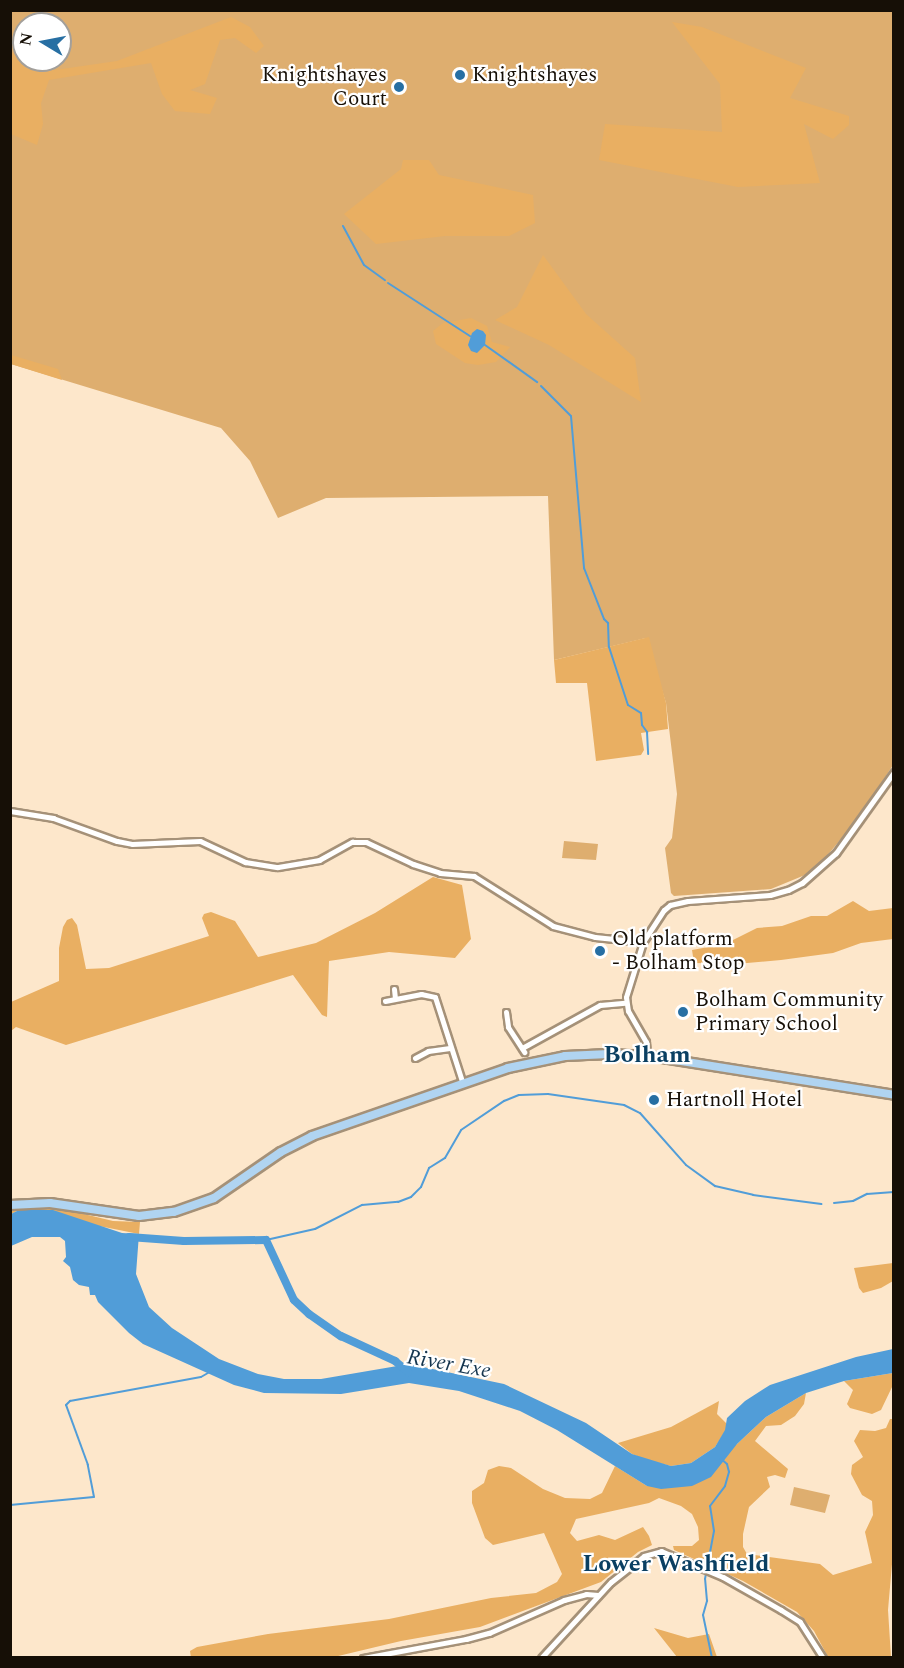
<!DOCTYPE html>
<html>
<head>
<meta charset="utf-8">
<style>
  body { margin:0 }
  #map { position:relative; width:904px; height:1668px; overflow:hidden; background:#fde7cb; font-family:Spectral,serif }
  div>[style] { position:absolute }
  .green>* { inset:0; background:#deae6f }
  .forest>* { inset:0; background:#e9af62 }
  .water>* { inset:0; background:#519dd8 }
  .stream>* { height:2px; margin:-1px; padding:0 1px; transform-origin:1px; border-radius:1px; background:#519dd8 }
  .canal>* { height:8px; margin:-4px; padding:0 4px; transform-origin:4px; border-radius:4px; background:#519dd8 }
  .roads { filter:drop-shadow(2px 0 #a59178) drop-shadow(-2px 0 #a59178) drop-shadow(0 2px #a59178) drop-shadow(0 -2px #a59178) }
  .street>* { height:5px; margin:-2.5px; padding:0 2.5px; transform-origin:2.5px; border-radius:2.5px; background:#fff }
  .primary>* { height:8px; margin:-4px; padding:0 4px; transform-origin:4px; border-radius:4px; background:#b0d4f1 }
  .dots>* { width:16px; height:16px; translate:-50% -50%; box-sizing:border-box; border:3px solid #fff; border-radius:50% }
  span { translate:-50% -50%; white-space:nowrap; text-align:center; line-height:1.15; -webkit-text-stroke:4.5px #fff; paint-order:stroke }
  .poi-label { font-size:21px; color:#160f06 }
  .right { translate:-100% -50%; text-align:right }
  .left { translate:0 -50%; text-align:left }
  .water-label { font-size:22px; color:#15354e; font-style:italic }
  .quarter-label { font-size:24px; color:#0a3f62; font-weight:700 }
  .frame { position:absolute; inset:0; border:12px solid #160f06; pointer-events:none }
  .north { position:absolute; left:12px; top:12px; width:60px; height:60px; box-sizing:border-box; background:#fff; border:2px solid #a29f9b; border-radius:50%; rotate:280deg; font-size:16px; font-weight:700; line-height:24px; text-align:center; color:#160f06 }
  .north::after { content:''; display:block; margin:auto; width:21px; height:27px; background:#276fa3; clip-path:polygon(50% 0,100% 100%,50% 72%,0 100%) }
</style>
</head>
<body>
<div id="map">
  <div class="green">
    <i style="clip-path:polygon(evenodd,10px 11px,893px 11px,893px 765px,860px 816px,826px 857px,805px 875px,771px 889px,674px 896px,671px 893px,665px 848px,672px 838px,677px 794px,666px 703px,646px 638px,554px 660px,548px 496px,326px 498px,278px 518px,250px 461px,221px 428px,11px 364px,10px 11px,24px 24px,60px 24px,60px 60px,24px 60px,24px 24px)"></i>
    <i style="clip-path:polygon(564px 841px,598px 844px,596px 860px,562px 858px)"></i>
    <i style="clip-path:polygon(794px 1487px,830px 1495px,825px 1513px,790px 1505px)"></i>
  </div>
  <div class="forest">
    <i style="clip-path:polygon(231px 17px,250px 27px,264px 46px,256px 53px,235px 38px,220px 40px,205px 84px,190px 90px,217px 98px,210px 114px,175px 111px,162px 94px,151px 63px,49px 80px,41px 103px,43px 124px,37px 145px,11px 134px,11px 52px,48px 71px,117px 61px)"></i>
    <i style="clip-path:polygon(672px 22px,702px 27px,806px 68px,790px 98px,849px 116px,849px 125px,833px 139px,804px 124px,820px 183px,738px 187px,599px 160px,605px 124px,722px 132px,720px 84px)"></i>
    <i style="clip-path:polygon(403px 160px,429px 160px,439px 175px,533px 195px,535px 223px,509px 236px,445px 236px,376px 244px,344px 214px,401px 169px)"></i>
    <i style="clip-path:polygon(543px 255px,586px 314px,635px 358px,641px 402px,549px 345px,495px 320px,517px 307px)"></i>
    <i style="clip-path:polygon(471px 318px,487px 326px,492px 342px,510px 347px,496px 362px,478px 365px,465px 363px,436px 344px,433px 331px,443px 323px)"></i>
    <i style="clip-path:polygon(11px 355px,58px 369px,62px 380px,11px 364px)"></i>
    <i style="clip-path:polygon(649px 637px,666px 703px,668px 729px,641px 733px,644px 750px,641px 755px,596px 761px,587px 683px,556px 683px,554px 660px)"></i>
    <i style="clip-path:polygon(433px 877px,462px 885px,471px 939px,455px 958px,389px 952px,329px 961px,327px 1017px,322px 1015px,293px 975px,66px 1045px,16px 1027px,11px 1031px,11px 1002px,59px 981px,59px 948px,63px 927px,67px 920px,72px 918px,77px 925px,86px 969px,109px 968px,209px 936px,202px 918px,204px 914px,211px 912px,235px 921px,258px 957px,316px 943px,375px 913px)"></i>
    <i style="clip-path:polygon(853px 901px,869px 911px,893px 908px,893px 939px,861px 943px,833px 953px,781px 960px,736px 964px,694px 963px,692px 950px,725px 944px,757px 928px,782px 926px,811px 916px,827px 916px)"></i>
    <i style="clip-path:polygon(33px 1206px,59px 1208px,113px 1221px,140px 1222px,139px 1234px,19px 1210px,11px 1214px,11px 1211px)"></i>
    <i style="clip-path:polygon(893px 1263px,893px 1281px,881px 1288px,863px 1293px,859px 1288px,854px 1268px)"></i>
    <i style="clip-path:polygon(893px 1373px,893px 1385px,881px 1410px,872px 1414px,850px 1408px,847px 1404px,853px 1390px,844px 1381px)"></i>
    <i style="clip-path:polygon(806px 1393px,804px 1404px,795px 1416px,781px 1425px,766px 1426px,755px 1441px,788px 1469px,785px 1478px,775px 1475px,767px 1477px,770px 1487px,749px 1507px,743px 1534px,743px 1547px,747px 1554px,820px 1564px,833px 1575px,872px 1563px,865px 1532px,873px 1515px,872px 1501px,862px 1495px,851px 1474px,852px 1465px,863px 1457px,854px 1441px,860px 1430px,875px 1431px,886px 1428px,890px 1419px,893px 1419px,894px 1541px,888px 1610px,891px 1657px,828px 1657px,814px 1631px,797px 1612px,743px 1581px,674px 1550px,673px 1546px,692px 1546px,699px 1540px,698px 1527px,692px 1514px,681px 1506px,659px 1498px,649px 1503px,576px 1519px,570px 1533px,577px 1541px,599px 1535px,615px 1540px,643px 1527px,649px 1536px,652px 1545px,638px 1552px,601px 1582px,480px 1627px,401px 1641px,334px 1657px,191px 1658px,190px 1651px,197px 1647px,268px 1634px,389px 1619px,491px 1598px,536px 1593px,557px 1582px,562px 1574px,544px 1533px,493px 1545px,485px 1538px,472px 1503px,472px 1491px,484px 1483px,488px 1470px,499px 1466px,511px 1468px,543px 1489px,565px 1498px,590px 1499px,602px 1493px,615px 1466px,647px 1486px,737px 1444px,766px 1417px)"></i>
    <i style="clip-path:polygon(719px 1401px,717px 1414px,726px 1423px,726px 1430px,715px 1447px,691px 1463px,671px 1466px,647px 1460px,632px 1454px,618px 1443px,671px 1427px)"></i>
    <i style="clip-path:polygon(654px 1628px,688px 1638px,709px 1634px,717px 1657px,677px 1657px)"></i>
  </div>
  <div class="water">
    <i style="clip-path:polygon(477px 329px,483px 331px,486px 335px,485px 345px,477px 353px,471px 351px,468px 345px,472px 333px)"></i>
    <i style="clip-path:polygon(19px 1210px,53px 1210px,122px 1233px,139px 1234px,136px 1274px,149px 1307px,172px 1328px,219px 1359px,258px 1374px,284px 1379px,321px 1379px,409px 1364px,504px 1384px,586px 1423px,632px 1454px,671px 1466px,691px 1463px,715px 1447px,725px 1430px,727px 1418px,745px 1401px,770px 1385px,856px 1357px,893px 1349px,893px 1373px,844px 1381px,806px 1393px,766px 1417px,737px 1444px,711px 1477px,692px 1486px,661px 1489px,647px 1486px,557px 1430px,520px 1411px,459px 1391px,409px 1383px,341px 1394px,264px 1393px,234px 1385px,143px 1344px,129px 1333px,98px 1302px,95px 1295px,90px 1295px,89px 1287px,79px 1285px,73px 1280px,70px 1267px,63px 1261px,66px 1257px,65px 1241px,60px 1237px,32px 1237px,11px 1246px,11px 1214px)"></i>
  </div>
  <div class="stream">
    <i style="left:343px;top:226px;width:44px;rotate:61.7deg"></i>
    <i style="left:364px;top:265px;width:26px;rotate:36deg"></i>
    <i style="left:388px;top:283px;width:98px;rotate:32.9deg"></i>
    <i style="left:485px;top:345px;width:64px;rotate:35.4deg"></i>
    <i style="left:541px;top:386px;width:42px;rotate:45deg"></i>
    <i style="left:571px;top:416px;width:153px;rotate:85.1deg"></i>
    <i style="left:584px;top:568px;width:55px;rotate:68.6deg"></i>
    <i style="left:604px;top:619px;width:6px;rotate:45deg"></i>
    <i style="left:608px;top:623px;width:24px;rotate:88deg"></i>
    <i style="left:609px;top:647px;width:61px;rotate:71.9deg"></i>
    <i style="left:628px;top:705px;width:15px;rotate:32deg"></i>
    <i style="left:641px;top:713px;width:12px;rotate:85deg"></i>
    <i style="left:642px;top:725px;width:9px;rotate:54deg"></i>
    <i style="left:647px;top:732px;width:22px;rotate:87deg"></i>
    <i style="left:834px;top:1203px;width:19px;rotate:-6deg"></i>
    <i style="left:853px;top:1201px;width:16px;rotate:-27deg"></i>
    <i style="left:867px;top:1194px;width:27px;rotate:-4deg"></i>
    <i style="left:266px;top:1240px;width:50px;rotate:-12.7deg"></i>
    <i style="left:315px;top:1229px;width:53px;rotate:-27.1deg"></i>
    <i style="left:362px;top:1205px;width:36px;rotate:-5deg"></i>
    <i style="left:398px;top:1202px;width:14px;rotate:-21deg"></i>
    <i style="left:411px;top:1197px;width:14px;rotate:-45deg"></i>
    <i style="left:421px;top:1187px;width:21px;rotate:-67deg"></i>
    <i style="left:429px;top:1168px;width:19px;rotate:-32deg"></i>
    <i style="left:445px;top:1158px;width:32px;rotate:-60deg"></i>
    <i style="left:461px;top:1130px;width:52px;rotate:-34deg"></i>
    <i style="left:504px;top:1101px;width:16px;rotate:-22deg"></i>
    <i style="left:519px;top:1095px;width:29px;rotate:-2deg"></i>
    <i style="left:548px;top:1094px;width:77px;rotate:8.2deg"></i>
    <i style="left:624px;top:1105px;width:18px;rotate:27deg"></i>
    <i style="left:640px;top:1113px;width:69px;rotate:48.5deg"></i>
    <i style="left:686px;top:1165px;width:36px;rotate:36deg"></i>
    <i style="left:715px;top:1186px;width:39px;rotate:13deg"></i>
    <i style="left:753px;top:1195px;width:69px;rotate:7.5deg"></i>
    <i style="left:10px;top:1505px;width:84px;rotate:-5.4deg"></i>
    <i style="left:94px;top:1497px;width:33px;rotate:-101deg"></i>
    <i style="left:88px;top:1465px;width:64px;rotate:-110.1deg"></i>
    <i style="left:66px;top:1405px;width:6px;rotate:-45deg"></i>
    <i style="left:70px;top:1401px;width:133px;rotate:-10.4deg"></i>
    <i style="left:201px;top:1377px;width:8px;rotate:-30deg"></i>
    <i style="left:712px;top:1658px;width:44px;rotate:-101.8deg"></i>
    <i style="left:703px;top:1615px;width:15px;rotate:-74deg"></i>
    <i style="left:707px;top:1601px;width:22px;rotate:-95deg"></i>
    <i style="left:705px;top:1579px;width:49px;rotate:-79.4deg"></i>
    <i style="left:714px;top:1531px;width:25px;rotate:-99deg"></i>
    <i style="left:710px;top:1506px;width:25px;rotate:-53deg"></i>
    <i style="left:725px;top:1486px;width:15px;rotate:-74deg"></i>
    <i style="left:729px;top:1472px;width:8px;rotate:-104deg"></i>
    <i style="left:727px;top:1464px;width:8px;rotate:-140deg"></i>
  </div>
  <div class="canal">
    <i style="left:129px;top:1237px;width:55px;rotate:4.2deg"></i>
    <i style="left:184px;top:1241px;width:82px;rotate:-0.7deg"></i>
    <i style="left:266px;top:1240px;width:66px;rotate:65deg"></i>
    <i style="left:294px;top:1300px;width:21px;rotate:43deg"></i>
    <i style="left:309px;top:1314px;width:39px;rotate:35deg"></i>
    <i style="left:341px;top:1336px;width:60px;rotate:24.8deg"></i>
    <i style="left:395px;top:1361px;width:17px;rotate:40deg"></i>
  </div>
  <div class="roads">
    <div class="street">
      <i style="left:10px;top:811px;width:44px;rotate:9.2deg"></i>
      <i style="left:53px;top:818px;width:68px;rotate:19.8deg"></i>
      <i style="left:117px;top:841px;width:15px;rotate:11deg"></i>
      <i style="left:132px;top:844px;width:68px;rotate:-2.5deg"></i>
      <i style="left:200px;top:841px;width:50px;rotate:25deg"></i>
      <i style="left:245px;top:862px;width:33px;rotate:9deg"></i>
      <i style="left:278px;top:867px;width:42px;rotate:-9.7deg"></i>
      <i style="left:319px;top:860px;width:38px;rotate:-29deg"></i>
      <i style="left:352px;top:842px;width:14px"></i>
      <i style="left:366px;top:842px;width:52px;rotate:25.1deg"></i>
      <i style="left:413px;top:864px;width:28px;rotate:18deg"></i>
      <i style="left:440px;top:873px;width:34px;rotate:5deg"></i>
      <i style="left:474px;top:876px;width:93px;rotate:32.3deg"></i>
      <i style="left:553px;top:926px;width:43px;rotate:14.7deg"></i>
      <i style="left:595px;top:937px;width:48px;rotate:5.9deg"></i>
      <i style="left:394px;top:989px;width:9px;rotate:84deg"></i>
      <i style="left:385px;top:1001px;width:37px;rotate:-11deg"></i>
      <i style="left:421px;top:994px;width:14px;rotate:12deg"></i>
      <i style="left:435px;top:997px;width:91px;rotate:72.2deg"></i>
      <i style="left:506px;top:1012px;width:15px;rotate:82deg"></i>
      <i style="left:508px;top:1027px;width:30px;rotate:57deg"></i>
      <i style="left:522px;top:1048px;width:89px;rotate:-28.9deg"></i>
      <i style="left:600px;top:1005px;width:25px;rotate:-5deg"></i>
      <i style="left:647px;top:1056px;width:14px;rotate:-94deg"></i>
      <i style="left:646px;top:1042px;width:36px;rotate:-120deg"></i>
      <i style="left:628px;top:1011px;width:14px;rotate:-98deg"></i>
      <i style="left:626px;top:997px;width:58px;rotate:-72.8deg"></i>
      <i style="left:643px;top:942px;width:38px;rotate:-57deg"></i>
      <i style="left:664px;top:910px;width:8px;rotate:-40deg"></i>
      <i style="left:670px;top:905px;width:18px;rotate:-13deg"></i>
      <i style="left:688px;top:901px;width:82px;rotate:-4.2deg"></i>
      <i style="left:770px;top:895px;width:19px;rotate:-16deg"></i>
      <i style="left:788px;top:890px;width:16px;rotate:-27deg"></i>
      <i style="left:802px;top:883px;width:45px;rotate:-41.4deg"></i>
      <i style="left:836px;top:853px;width:100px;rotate:-54.4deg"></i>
      <i style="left:415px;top:1058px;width:15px;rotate:-28deg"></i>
      <i style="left:428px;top:1051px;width:22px;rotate:-8deg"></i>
      <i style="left:363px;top:1658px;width:105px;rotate:-10.5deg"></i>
      <i style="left:466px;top:1639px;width:24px;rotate:-15deg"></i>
      <i style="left:489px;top:1633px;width:82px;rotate:-23.7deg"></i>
      <i style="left:564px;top:1600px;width:23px;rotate:-15deg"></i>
      <i style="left:586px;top:1594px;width:12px;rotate:5deg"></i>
      <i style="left:541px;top:1658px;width:103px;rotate:-47.4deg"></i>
      <i style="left:611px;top:1582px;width:42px;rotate:-38.2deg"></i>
      <i style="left:644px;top:1556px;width:18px;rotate:-16deg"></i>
      <i style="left:661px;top:1551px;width:67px;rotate:22.8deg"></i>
      <i style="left:723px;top:1577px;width:67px;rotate:29.6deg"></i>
      <i style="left:781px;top:1610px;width:22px;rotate:32deg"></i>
      <i style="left:800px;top:1622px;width:43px;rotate:57.4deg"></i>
    </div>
    <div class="primary">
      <i style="left:10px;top:1205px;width:40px;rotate:-2.9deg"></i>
      <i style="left:50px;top:1203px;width:90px;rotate:8.3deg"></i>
      <i style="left:139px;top:1216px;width:35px;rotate:-7deg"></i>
      <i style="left:174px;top:1212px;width:42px;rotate:-19.3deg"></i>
      <i style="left:214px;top:1198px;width:81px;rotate:-34.5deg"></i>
      <i style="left:281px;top:1152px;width:35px;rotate:-27deg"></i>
      <i style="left:312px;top:1136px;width:207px;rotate:-19.1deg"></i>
      <i style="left:508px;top:1068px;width:58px;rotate:-11.9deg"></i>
      <i style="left:565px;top:1056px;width:44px;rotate:-2.6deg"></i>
      <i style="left:609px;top:1054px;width:40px;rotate:2.9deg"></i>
      <i style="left:649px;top:1056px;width:248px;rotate:9deg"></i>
    </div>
  </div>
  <div class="dots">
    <i style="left:460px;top:75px;background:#276fa3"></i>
    <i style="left:399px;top:87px;background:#276fa3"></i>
    <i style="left:600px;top:951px;background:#276fa3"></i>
    <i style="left:683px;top:1012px;background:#276fa3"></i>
    <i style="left:654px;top:1100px;background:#276fa3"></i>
  </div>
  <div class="poi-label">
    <span class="right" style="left:387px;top:87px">Knightshayes<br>Court</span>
    <span class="left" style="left:472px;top:75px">Knightshayes</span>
    <span class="left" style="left:612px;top:951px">Old platform<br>- Bolham Stop</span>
    <span class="left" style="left:695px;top:1012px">Bolham Community<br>Primary School</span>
    <span class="left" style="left:666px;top:1100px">Hartnoll Hotel</span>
  </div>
  <div class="water-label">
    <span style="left:449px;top:1364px;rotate:10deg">River Exe</span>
  </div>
  <div class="quarter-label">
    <span style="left:647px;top:1056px">Bolham</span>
    <span style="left:676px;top:1565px">Lower Washfield</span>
  </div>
  <div class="frame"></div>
  <div class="north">N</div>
</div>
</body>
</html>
